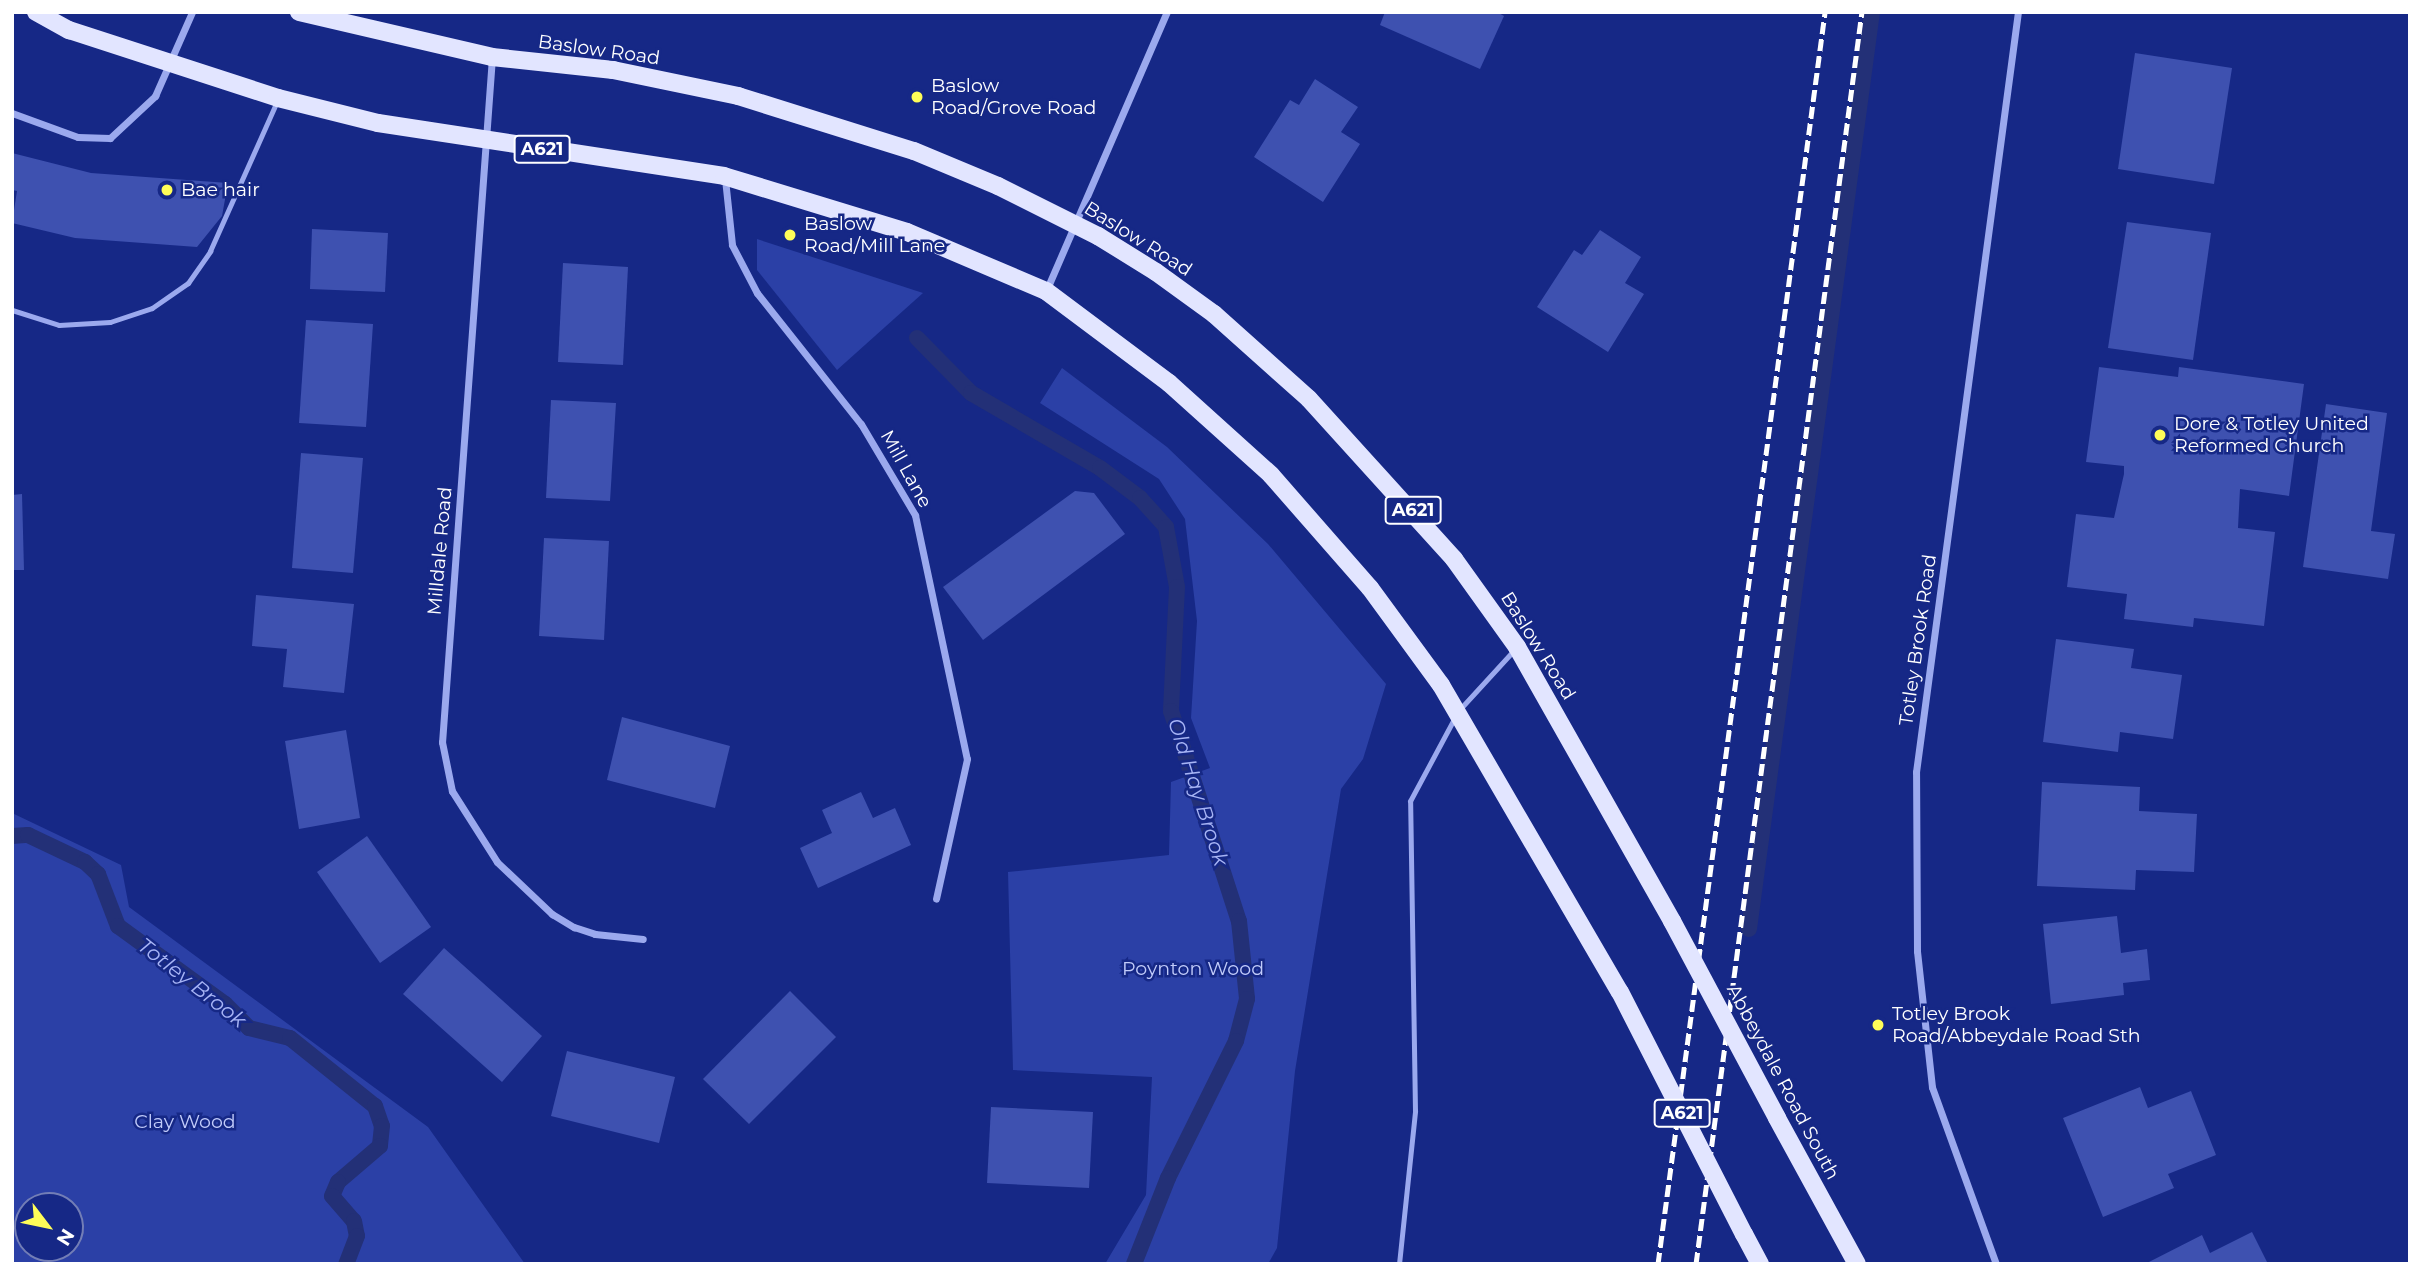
<!DOCTYPE html>
<html>
<head>
<meta charset="utf-8">
<style>
  body { margin:0 }
  #map { position:relative; width:2422px; height:1276px; overflow:hidden; background:#162886; font-family:Montserrat,sans-serif }
  div>[style] { position:absolute }
  .green>* { inset:0; background:#2b40a6 }
  .stream>* { height:16px; margin:-8px; padding:0 8px; transform-origin:8px; border-radius:8px; background:#233077 }
  .building>* { inset:0; background:#3e51b0 }
  .lane>* { height:5px; margin:-2.5px; padding:0 2.5px; transform-origin:2.5px; border-radius:2.5px; background:#9ba9ee }
  .street>* { height:7px; margin:-3.5px; padding:0 3.5px; transform-origin:3.5px; border-radius:3.5px; background:#9ba9ee }
  .primary>* { height:18px; margin:-9px; padding:0 9px; transform-origin:9px; border-radius:9px; background:#e2e5ff }
  .rail>* { height:5px; margin-top:-2.5px; transform-origin:0; background:repeating-linear-gradient(90deg,#fff 0 12px,transparent 0 17px) }
  .primary-bridge>* { height:18px; margin:-9px; padding:0 9px; transform-origin:9px; border-radius:9px; background:#e2e5ff }
  .dots>* { width:19px; height:19px; translate:-50% -50%; box-sizing:border-box; border:4px solid #162886; border-radius:50% }
  span { translate:-50% -50%; white-space:nowrap; text-align:center; line-height:1.15; -webkit-text-stroke:5px #162886; paint-order:stroke }
  .shield-label span { padding:2px 5px; background:#162886; border:2px solid; border-radius:5px; -webkit-text-stroke-width:0 }
  .shield-label { font-size:18px; color:#fff; font-weight:700 }
  .street-label { font-size:19px; color:#fff }
  .poi-label { font-size:19px; color:#fff }
  .left { translate:0 -50%; text-align:left }
  .park-label { font-size:19px; color:#c1cbfa }
  .water-label { font-size:21px; color:#a7b4f5; font-style:italic }
  .frame { position:absolute; inset:0; border:14px solid #fff; pointer-events:none }
  .north { position:absolute; left:14px; top:1192px; width:70px; height:70px; box-sizing:border-box; background:#162886; border:2px solid #737eb6; border-radius:50%; rotate:122deg; font-size:19px; font-weight:700; line-height:28px; text-align:center; color:#fff }
  .north::after { content:''; display:block; margin:auto; width:24px; height:32px; background:#fffd58; clip-path:polygon(50% 0,100% 100%,50% 72%,0 100%) }
</style>
</head>
<body>
<div id="map">
  <div class="green">
    <i style="clip-path:polygon(757px 239px,923px 293px,837px 370px,757px 270px)"></i>
    <i style="clip-path:polygon(1062px 368px,1167px 447px,1268px 544px,1386px 684px,1363px 759px,1341px 789px,1295px 1071px,1277px 1248px,1268px 1264px,1105px 1264px,1146px 1195px,1152px 1077px,1013px 1070px,1008px 872px,1169px 855px,1171px 782px,1210px 768px,1191px 718px,1197px 621px,1185px 519px,1159px 479px,1040px 403px)"></i>
    <i style="clip-path:polygon(evenodd,12px 813px,121px 865px,129px 907px,428px 1127px,525px 1264px,12px 1264px,12px 813px,70px 1206px,70px 1248px,28px 1248px,28px 1206px,70px 1206px)"></i>
  </div>
  <div class="stream">
    <i style="left:917px;top:338px;width:77px;rotate:45.5deg"></i>
    <i style="left:971px;top:393px;width:149px;rotate:30.2deg"></i>
    <i style="left:1100px;top:468px;width:50px;rotate:36.9deg"></i>
    <i style="left:1140px;top:498px;width:39px;rotate:48deg"></i>
    <i style="left:1166px;top:527px;width:61px;rotate:79.6deg"></i>
    <i style="left:1177px;top:587px;width:124px;rotate:92.8deg"></i>
    <i style="left:1171px;top:711px;width:221px;rotate:72.1deg"></i>
    <i style="left:1239px;top:921px;width:78px;rotate:84.1deg"></i>
    <i style="left:1247px;top:999px;width:43px;rotate:104.7deg"></i>
    <i style="left:1236px;top:1041px;width:153px;rotate:116.4deg"></i>
    <i style="left:1168px;top:1178px;width:92px;rotate:111.6deg"></i>
    <i style="left:12px;top:836px;width:16px;rotate:-4deg"></i>
    <i style="left:28px;top:835px;width:63px;rotate:25.3deg"></i>
    <i style="left:85px;top:862px;width:18px;rotate:43deg"></i>
    <i style="left:98px;top:874px;width:56px;rotate:69deg"></i>
    <i style="left:118px;top:926px;width:132px;rotate:36.1deg"></i>
    <i style="left:225px;top:1004px;width:34px;rotate:45deg"></i>
    <i style="left:249px;top:1028px;width:42px;rotate:13.7deg"></i>
    <i style="left:290px;top:1038px;width:109px;rotate:38.7deg"></i>
    <i style="left:375px;top:1106px;width:21px;rotate:71deg"></i>
    <i style="left:382px;top:1126px;width:20px;rotate:96deg"></i>
    <i style="left:380px;top:1146px;width:55px;rotate:139.4deg"></i>
    <i style="left:338px;top:1182px;width:15px;rotate:113deg"></i>
    <i style="left:332px;top:1196px;width:33px;rotate:49deg"></i>
    <i style="left:354px;top:1221px;width:15px;rotate:79deg"></i>
    <i style="left:357px;top:1236px;width:30px;rotate:111deg"></i>
    <i style="left:1749px;top:929px;width:925px;rotate:-82.36deg"></i>
  </div>
  <div class="building">
    <i style="clip-path:polygon(1385px 12px,1497px 12px,1504px 16px,1480px 69px,1380px 25px)"></i>
    <i style="clip-path:polygon(2135px 53px,2232px 68px,2214px 184px,2118px 169px)"></i>
    <i style="clip-path:polygon(1315px 79px,1358px 107px,1341px 132px,1360px 144px,1323px 202px,1254px 157px,1290px 100px,1299px 105px)"></i>
    <i style="clip-path:polygon(12px 153px,91px 173px,228px 183px,222px 216px,197px 247px,75px 238px,12px 223px,17px 191px,12px 190px)"></i>
    <i style="clip-path:polygon(2127px 222px,2211px 233px,2193px 360px,2108px 348px)"></i>
    <i style="clip-path:polygon(312px 229px,388px 233px,385px 292px,310px 289px)"></i>
    <i style="clip-path:polygon(1600px 230px,1641px 257px,1625px 283px,1644px 294px,1608px 352px,1537px 307px,1574px 250px,1582px 255px)"></i>
    <i style="clip-path:polygon(563px 263px,628px 267px,623px 365px,558px 362px)"></i>
    <i style="clip-path:polygon(306px 320px,373px 324px,366px 427px,299px 423px)"></i>
    <i style="clip-path:polygon(2099px 367px,2178px 377px,2179px 367px,2304px 384px,2289px 496px,2240px 489px,2238px 528px,2275px 532px,2264px 626px,2194px 618px,2193px 627px,2124px 619px,2127px 594px,2067px 587px,2076px 514px,2114px 518px,2124px 474px,2124px 466px,2086px 462px)"></i>
    <i style="clip-path:polygon(551px 400px,616px 403px,610px 501px,546px 498px)"></i>
    <i style="clip-path:polygon(2326px 404px,2387px 413px,2371px 531px,2395px 534px,2388px 579px,2303px 567px)"></i>
    <i style="clip-path:polygon(301px 453px,363px 458px,353px 573px,292px 568px)"></i>
    <i style="clip-path:polygon(1075px 491px,1094px 493px,1125px 534px,983px 640px,943px 587px)"></i>
    <i style="clip-path:polygon(22px 494px,24px 570px,12px 570px,12px 495px)"></i>
    <i style="clip-path:polygon(544px 538px,609px 541px,604px 640px,539px 636px)"></i>
    <i style="clip-path:polygon(256px 595px,354px 604px,344px 693px,283px 687px,287px 649px,252px 646px)"></i>
    <i style="clip-path:polygon(2056px 639px,2134px 649px,2131px 668px,2182px 675px,2173px 739px,2120px 732px,2118px 752px,2043px 742px)"></i>
    <i style="clip-path:polygon(622px 717px,730px 746px,715px 808px,607px 780px)"></i>
    <i style="clip-path:polygon(346px 730px,360px 818px,299px 829px,285px 741px)"></i>
    <i style="clip-path:polygon(2042px 782px,2140px 787px,2139px 811px,2197px 814px,2194px 872px,2136px 870px,2135px 890px,2037px 886px)"></i>
    <i style="clip-path:polygon(861px 792px,873px 818px,895px 808px,911px 845px,818px 888px,800px 848px,832px 833px,822px 810px)"></i>
    <i style="clip-path:polygon(367px 836px,431px 927px,380px 963px,317px 872px)"></i>
    <i style="clip-path:polygon(2117px 916px,2121px 953px,2147px 949px,2150px 980px,2123px 983px,2124px 995px,2051px 1004px,2043px 924px)"></i>
    <i style="clip-path:polygon(444px 948px,542px 1036px,502px 1082px,403px 994px)"></i>
    <i style="clip-path:polygon(790px 991px,836px 1037px,749px 1124px,703px 1079px)"></i>
    <i style="clip-path:polygon(567px 1051px,675px 1077px,659px 1143px,551px 1116px)"></i>
    <i style="clip-path:polygon(2140px 1087px,2148px 1108px,2191px 1091px,2216px 1155px,2168px 1174px,2174px 1188px,2103px 1217px,2063px 1118px)"></i>
    <i style="clip-path:polygon(991px 1107px,1093px 1112px,1089px 1188px,987px 1183px)"></i>
    <i style="clip-path:polygon(2252px 1232px,2268px 1264px,2145px 1264px,2202px 1235px,2210px 1253px)"></i>
  </div>
  <div class="lane">
    <i style="left:12px;top:310px;width:49px;rotate:17.7deg"></i>
    <i style="left:59px;top:325px;width:51px;rotate:-3.4deg"></i>
    <i style="left:110px;top:322px;width:44px;rotate:-18.4deg"></i>
    <i style="left:152px;top:308px;width:44px;rotate:-34.8deg"></i>
    <i style="left:188px;top:283px;width:39px;rotate:-55deg"></i>
    <i style="left:210px;top:251px;width:164px;rotate:-65.9deg"></i>
    <i style="left:1460px;top:709px;width:81px;rotate:-47.5deg"></i>
    <i style="left:1399px;top:1264px;width:154px;rotate:-84deg"></i>
    <i style="left:1415px;top:1111px;width:310px;rotate:-90.9deg"></i>
    <i style="left:1410px;top:801px;width:95px;rotate:-61.8deg"></i>
  </div>
  <div class="street">
    <i style="left:492px;top:57px;width:687px;rotate:94.17deg"></i>
    <i style="left:442px;top:742px;width:50px;rotate:78.5deg"></i>
    <i style="left:452px;top:791px;width:84px;rotate:57.6deg"></i>
    <i style="left:497px;top:862px;width:76px;rotate:43.4deg"></i>
    <i style="left:552px;top:914px;width:26px;rotate:31deg"></i>
    <i style="left:574px;top:927px;width:22px;rotate:18deg"></i>
    <i style="left:595px;top:934px;width:48px;rotate:5.9deg"></i>
    <i style="left:12px;top:113px;width:70px;rotate:20deg"></i>
    <i style="left:78px;top:137px;width:32px;rotate:2deg"></i>
    <i style="left:110px;top:138px;width:62px;rotate:-43deg"></i>
    <i style="left:155px;top:96px;width:92px;rotate:-66.2deg"></i>
    <i style="left:725px;top:179px;width:66px;rotate:83.9deg"></i>
    <i style="left:732px;top:245px;width:54px;rotate:62.5deg"></i>
    <i style="left:757px;top:293px;width:167px;rotate:51.6deg"></i>
    <i style="left:861px;top:424px;width:106px;rotate:59.3deg"></i>
    <i style="left:915px;top:515px;width:249px;rotate:78deg"></i>
    <i style="left:967px;top:759px;width:143px;rotate:102.5deg"></i>
    <i style="left:1046px;top:291px;width:304px;rotate:-66.6deg"></i>
    <i style="left:1996px;top:1264px;width:188px;rotate:-109.9deg"></i>
    <i style="left:1932px;top:1087px;width:137px;rotate:-96.3deg"></i>
    <i style="left:1917px;top:951px;width:179px;rotate:-90.3deg"></i>
    <i style="left:1916px;top:772px;width:767px;rotate:-82.36deg"></i>
  </div>
  <div class="primary">
    <i style="left:36px;top:12px;width:38px;rotate:29deg"></i>
    <i style="left:69px;top:30px;width:220px;rotate:18deg"></i>
    <i style="left:278px;top:98px;width:103px;rotate:14deg"></i>
    <i style="left:378px;top:123px;width:350px;rotate:8.7deg"></i>
    <i style="left:724px;top:176px;width:191px;rotate:17deg"></i>
    <i style="left:907px;top:232px;width:151px;rotate:23deg"></i>
    <i style="left:1046px;top:291px;width:154px;rotate:36.8deg"></i>
    <i style="left:1169px;top:383px;width:137px;rotate:42deg"></i>
    <i style="left:1271px;top:475px;width:150px;rotate:48.8deg"></i>
    <i style="left:1370px;top:588px;width:120px;rotate:53.8deg"></i>
    <i style="left:1441px;top:685px;width:355px;rotate:59.8deg"></i>
    <i style="left:299px;top:12px;width:198px;rotate:13.1deg"></i>
    <i style="left:492px;top:57px;width:122px;rotate:6.1deg"></i>
    <i style="left:613px;top:70px;width:128px;rotate:11.7deg"></i>
    <i style="left:738px;top:96px;width:184px;rotate:17.4deg"></i>
    <i style="left:914px;top:151px;width:91px;rotate:22.6deg"></i>
    <i style="left:998px;top:186px;width:112px;rotate:26.6deg"></i>
    <i style="left:1098px;top:236px;width:68px;rotate:31.8deg"></i>
    <i style="left:1156px;top:272px;width:72px;rotate:35.9deg"></i>
    <i style="left:1214px;top:314px;width:127px;rotate:41.8deg"></i>
    <i style="left:1309px;top:399px;width:216px;rotate:47.8deg"></i>
    <i style="left:1454px;top:559px;width:108px;rotate:54.4deg"></i>
    <i style="left:1517px;top:647px;width:315px;rotate:60.5deg"></i>
    <i style="left:1777px;top:1118px;width:166px;rotate:61.3deg"></i>
    <i style="left:1744px;top:1234px;width:34px;rotate:62deg"></i>
  </div>
  <div class="rail">
    <i style="left:1658px;top:1264px;width:1263px;rotate:-82.4deg"></i>
    <i style="left:1696px;top:1264px;width:1263px;rotate:-82.45deg"></i>
  </div>
  <div class="primary-bridge">
    <i style="left:1672px;top:921px;width:223px;rotate:61.9deg"></i>
    <i style="left:1620px;top:992px;width:272px;rotate:62.9deg"></i>
  </div>
  <div class="dots">
    <i style="left:917px;top:97px;background:#fffd58"></i>
    <i style="left:167px;top:190px;background:#fffd58"></i>
    <i style="left:790px;top:235px;background:#fffd58"></i>
    <i style="left:2160px;top:435px;background:#fffd58"></i>
    <i style="left:1878px;top:1025px;background:#fffd58"></i>
  </div>
  <div class="shield-label">
    <span style="left:542px;top:149px">A621</span>
    <span style="left:1413px;top:510px">A621</span>
    <span style="left:1682px;top:1113px">A621</span>
  </div>
  <div class="street-label">
    <span style="left:599px;top:50px;rotate:8deg">Baslow Road</span>
    <span style="left:1138px;top:239px;rotate:32deg">Baslow Road</span>
    <span style="left:906px;top:469px;rotate:61deg">Mill Lane</span>
    <span style="left:440px;top:551px;rotate:-85deg">Milldale Road</span>
    <span style="left:1918px;top:640px;rotate:-82deg">Totley Brook Road</span>
    <span style="left:1538px;top:646px;rotate:58deg">Baslow Road</span>
    <span style="left:1783px;top:1082px;rotate:62deg">Abbeydale Road South</span>
  </div>
  <div class="poi-label">
    <span class="left" style="left:931px;top:97px">Baslow<br>Road/Grove Road</span>
    <span class="left" style="left:181px;top:190px">Bae hair</span>
    <span class="left" style="left:804px;top:235px">Baslow<br>Road/Mill Lane</span>
    <span class="left" style="left:2174px;top:435px">Dore &amp; Totley United<br>Reformed Church</span>
    <span class="left" style="left:1892px;top:1025px">Totley Brook<br>Road/Abbeydale Road Sth</span>
  </div>
  <div class="park-label">
    <span style="left:1193px;top:969px">Poynton Wood</span>
    <span style="left:185px;top:1122px">Clay Wood</span>
  </div>
  <div class="water-label">
    <span style="left:1198px;top:792px;rotate:72deg">Old Hay Brook</span>
    <span style="left:192px;top:983px;rotate:38deg">Totley Brook</span>
  </div>
  <div class="frame"></div>
  <div class="north">N</div>
</div>
</body>
</html>
